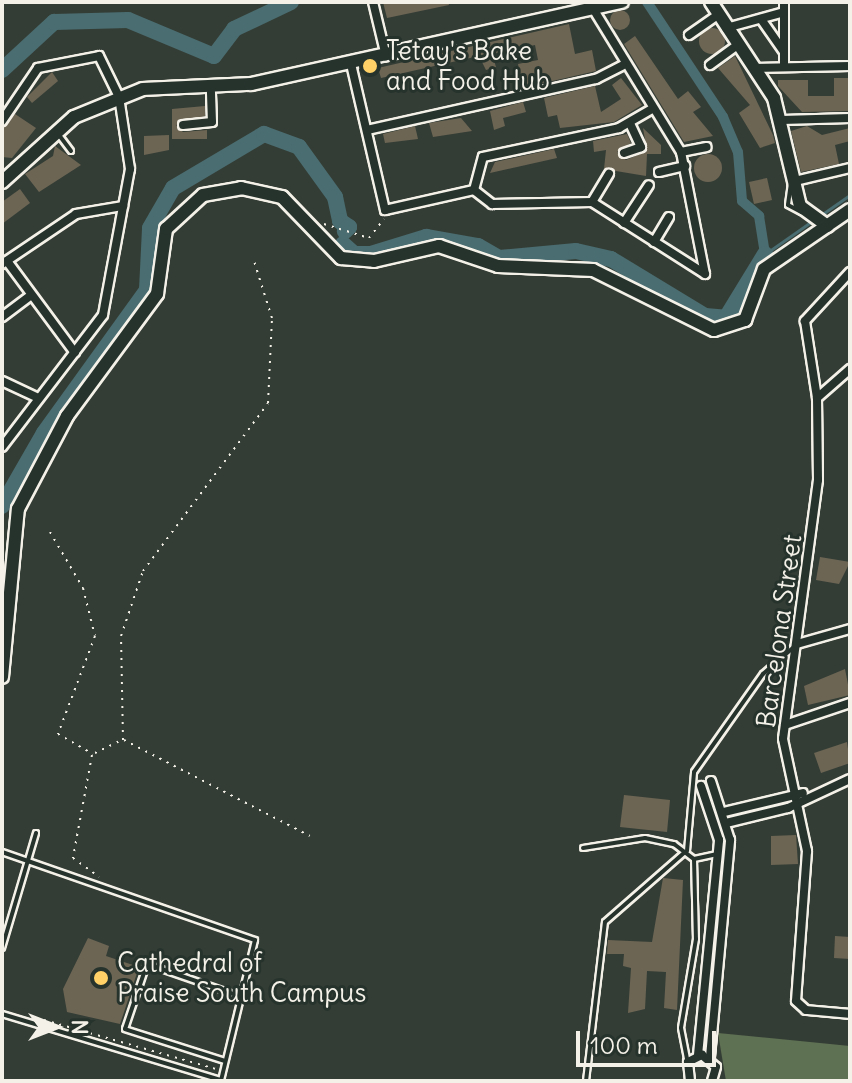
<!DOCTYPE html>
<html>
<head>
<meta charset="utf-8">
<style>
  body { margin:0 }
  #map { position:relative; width:852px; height:1083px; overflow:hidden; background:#343d35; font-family:Delius,sans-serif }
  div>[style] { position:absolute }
  .green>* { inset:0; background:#5f7153 }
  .stream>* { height:3px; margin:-1.5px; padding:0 1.5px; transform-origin:1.5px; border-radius:1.5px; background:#4a6d71 }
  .canal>* { height:10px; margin:-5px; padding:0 5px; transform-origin:5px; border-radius:5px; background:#4a6d71 }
  .river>* { height:16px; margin:-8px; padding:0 8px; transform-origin:8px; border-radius:8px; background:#4a6d71 }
  .building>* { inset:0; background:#6c6554 }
  .round { border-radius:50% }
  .path>* { height:2px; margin-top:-1px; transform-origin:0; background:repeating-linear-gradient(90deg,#f4f1e8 0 2px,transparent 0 8px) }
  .roads { filter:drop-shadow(2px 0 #f4f1e8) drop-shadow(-2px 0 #f4f1e8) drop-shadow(0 2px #f4f1e8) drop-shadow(0 -2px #f4f1e8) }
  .lane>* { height:4px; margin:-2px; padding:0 2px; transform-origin:2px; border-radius:2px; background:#26332d }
  .street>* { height:8px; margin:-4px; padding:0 4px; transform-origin:4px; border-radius:4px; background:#26332d }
  .secondary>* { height:12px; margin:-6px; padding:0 6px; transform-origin:6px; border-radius:6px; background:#26332d }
  .dots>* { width:22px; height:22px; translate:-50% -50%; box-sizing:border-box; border:4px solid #26332d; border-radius:50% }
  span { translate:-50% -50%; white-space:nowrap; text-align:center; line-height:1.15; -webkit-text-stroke:6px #26332d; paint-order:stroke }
  .poi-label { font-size:26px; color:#f4f1e8 }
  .left { translate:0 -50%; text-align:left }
  .street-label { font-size:26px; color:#f4f1e8 }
  .frame { position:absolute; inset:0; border:4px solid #f4f1e8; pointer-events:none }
  .north { position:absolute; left:16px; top:987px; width:80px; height:80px; -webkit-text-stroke:6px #26332d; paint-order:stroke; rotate:90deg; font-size:22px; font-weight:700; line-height:32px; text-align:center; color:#f4f1e8 }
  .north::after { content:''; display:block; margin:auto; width:28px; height:36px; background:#f4f1e8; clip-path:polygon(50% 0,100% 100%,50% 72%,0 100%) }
  .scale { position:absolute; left:576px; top:1031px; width:140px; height:36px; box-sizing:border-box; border:4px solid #f4f1e8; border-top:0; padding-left:10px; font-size:24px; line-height:28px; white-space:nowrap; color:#f4f1e8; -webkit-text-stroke:6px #26332d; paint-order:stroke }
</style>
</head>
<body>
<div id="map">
  <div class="green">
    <i style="clip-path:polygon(718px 1033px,850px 1046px,850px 1081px,726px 1081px)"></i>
  </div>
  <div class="stream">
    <i style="left:821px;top:215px;width:35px;rotate:-35deg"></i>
    <i style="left:765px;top:254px;width:61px;rotate:-35deg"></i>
  </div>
  <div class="canal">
    <i style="left:647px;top:2px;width:138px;rotate:56.5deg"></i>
    <i style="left:723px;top:117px;width:38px;rotate:67deg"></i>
    <i style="left:738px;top:152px;width:49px;rotate:85.3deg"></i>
    <i style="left:742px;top:201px;width:23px;rotate:41deg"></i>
    <i style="left:759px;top:216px;width:38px;rotate:81deg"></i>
  </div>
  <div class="river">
    <i style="left:2px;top:70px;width:71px;rotate:-42.7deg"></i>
    <i style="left:54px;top:22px;width:74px;rotate:-1.5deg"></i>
    <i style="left:128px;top:20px;width:93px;rotate:22.7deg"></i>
    <i style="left:214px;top:56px;width:34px;rotate:-53deg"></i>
    <i style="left:234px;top:29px;width:63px;rotate:-25.3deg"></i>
    <i style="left:343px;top:244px;width:15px;rotate:42deg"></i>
    <i style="left:354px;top:254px;width:17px"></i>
    <i style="left:371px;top:254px;width:58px;rotate:-17.2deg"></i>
    <i style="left:426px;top:237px;width:53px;rotate:9.8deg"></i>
    <i style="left:478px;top:246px;width:24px;rotate:30deg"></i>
    <i style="left:499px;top:258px;width:77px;rotate:-5.2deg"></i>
    <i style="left:576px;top:251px;width:36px;rotate:13deg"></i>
    <i style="left:611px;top:259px;width:110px;rotate:31.2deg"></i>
    <i style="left:705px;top:316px;width:21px;rotate:5deg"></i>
    <i style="left:726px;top:318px;width:75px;rotate:-58.6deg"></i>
    <i style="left:2px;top:506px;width:84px;rotate:-60.1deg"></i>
    <i style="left:44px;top:433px;width:176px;rotate:-54.2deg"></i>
    <i style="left:147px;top:290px;width:62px;rotate:-87.2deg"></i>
    <i style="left:150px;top:228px;width:46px;rotate:-60.1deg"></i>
    <i style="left:173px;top:188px;width:106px;rotate:-30.7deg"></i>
    <i style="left:264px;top:134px;width:37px;rotate:20deg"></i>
    <i style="left:299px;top:147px;width:62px;rotate:54.2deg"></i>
    <i style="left:335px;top:197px;width:25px;rotate:78deg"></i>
    <i style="left:340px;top:221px;width:11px;rotate:34deg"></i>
    <i style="left:349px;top:227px;width:6px;rotate:135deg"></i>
  </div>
  <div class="building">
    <i style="clip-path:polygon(383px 2px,448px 2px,449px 5px,387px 18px)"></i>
    <i class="round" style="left:610px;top:10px;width:20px;height:20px"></i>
    <i style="clip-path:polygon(569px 24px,575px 54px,592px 50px,596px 71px,522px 88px,518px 64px,538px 60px,535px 45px,492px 54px,496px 67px,486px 70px,479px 56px,381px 78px,378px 68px)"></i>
    <i class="round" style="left:699px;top:28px;width:26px;height:26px"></i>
    <i style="clip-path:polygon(635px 36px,678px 99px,688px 91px,701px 107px,693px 112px,713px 136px,684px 142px,624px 44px)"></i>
    <i style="clip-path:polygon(735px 56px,773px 135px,775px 143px,760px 148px,739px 113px,750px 105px,718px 68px)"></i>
    <i style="clip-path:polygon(52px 72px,58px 81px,32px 103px,27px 97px)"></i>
    <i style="clip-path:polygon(621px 78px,642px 105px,614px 122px,560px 128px,557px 115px,548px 117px,544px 98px,595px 86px,601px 112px,621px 99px,612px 85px)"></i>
    <i style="clip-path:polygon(834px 78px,849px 78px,850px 111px,802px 112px,778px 86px,778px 80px,808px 80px,808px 96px,834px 96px)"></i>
    <i style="clip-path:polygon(523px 102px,526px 112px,503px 118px,505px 126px,494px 130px,490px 111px)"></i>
    <i style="clip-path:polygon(205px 106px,205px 116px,176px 125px,183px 132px,207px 130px,207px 139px,172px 139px,172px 109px)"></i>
    <i style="clip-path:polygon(15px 114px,36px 128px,12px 158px,2px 157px,2px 128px)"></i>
    <i style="clip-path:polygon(461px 118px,472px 131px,433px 137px,429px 123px)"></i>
    <i style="clip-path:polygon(415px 126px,418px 139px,385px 143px,383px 134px)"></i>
    <i style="clip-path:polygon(807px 126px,822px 135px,850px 128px,850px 141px,835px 145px,839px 164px,801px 172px,791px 131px)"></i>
    <i style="clip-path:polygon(643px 128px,661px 145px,661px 154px,647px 154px,646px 176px,604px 169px,606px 150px,594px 152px,593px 141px,627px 134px,631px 143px,617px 152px,626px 160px,647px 151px)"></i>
    <i style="clip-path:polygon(169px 135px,169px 150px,144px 155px,144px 136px)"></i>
    <i style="clip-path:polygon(55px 146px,81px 165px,39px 192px,25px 174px,53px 156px)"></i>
    <i style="clip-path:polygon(554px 149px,557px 158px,490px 173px,495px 162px)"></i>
    <i class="round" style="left:694px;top:154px;width:28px;height:28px"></i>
    <i style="clip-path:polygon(767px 178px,772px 200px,754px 204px,749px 182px)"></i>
    <i style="clip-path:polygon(20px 189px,30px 203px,2px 224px,2px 202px)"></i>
    <i style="clip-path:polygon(820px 557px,850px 562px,839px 584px,816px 580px)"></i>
    <i style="clip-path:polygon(845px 669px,850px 695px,808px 705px,804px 686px)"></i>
    <i style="clip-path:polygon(847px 742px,850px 763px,821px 773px,814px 753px)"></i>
    <i style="clip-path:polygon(624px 795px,670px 800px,667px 832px,620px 827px)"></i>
    <i style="clip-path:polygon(796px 835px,798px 864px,771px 865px,771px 836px)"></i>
    <i style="clip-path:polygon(663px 878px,683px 880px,677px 1010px,664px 1008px,666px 972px,647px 971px,645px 1009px,628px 1013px,631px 968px,623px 966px,624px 954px,607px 954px,608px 940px,652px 942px)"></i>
    <i style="clip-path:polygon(835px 936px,850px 937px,850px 959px,834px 958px)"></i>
    <i style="clip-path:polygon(88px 938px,109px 946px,106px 956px,139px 967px,120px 1024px,67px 1012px,63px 989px)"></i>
  </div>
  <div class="path">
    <i style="left:208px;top:2px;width:1px;rotate:90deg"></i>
    <i style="left:324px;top:224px;width:47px;rotate:17.3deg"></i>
    <i style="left:369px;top:238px;width:24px;rotate:-52deg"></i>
    <i style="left:50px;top:532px;width:65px;rotate:59.5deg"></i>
    <i style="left:83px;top:588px;width:49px;rotate:76deg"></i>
    <i style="left:95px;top:636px;width:105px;rotate:110.7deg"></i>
    <i style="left:58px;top:734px;width:40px;rotate:29.7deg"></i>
    <i style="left:123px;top:740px;width:104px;rotate:-91.1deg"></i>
    <i style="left:121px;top:636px;width:69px;rotate:-71.3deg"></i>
    <i style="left:143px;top:571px;width:209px;rotate:-53.3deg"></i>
    <i style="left:268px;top:403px;width:85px;rotate:-87.3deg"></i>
    <i style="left:272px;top:318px;width:60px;rotate:-107.5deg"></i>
    <i style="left:124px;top:740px;width:209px;rotate:27.3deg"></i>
    <i style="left:95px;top:753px;width:30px;rotate:-26deg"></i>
    <i style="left:92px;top:755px;width:105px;rotate:100.5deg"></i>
    <i style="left:73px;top:858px;width:32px;rotate:36deg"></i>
    <i style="left:44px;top:1020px;width:182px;rotate:15.9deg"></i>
  </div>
  <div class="roads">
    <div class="lane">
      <i style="left:59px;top:135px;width:20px;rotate:53deg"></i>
      <i style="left:791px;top:183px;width:22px;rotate:98deg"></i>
      <i style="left:788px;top:205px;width:15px;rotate:28deg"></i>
      <i style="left:583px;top:848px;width:63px;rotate:-9.2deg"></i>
      <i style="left:645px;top:838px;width:30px;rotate:12deg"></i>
      <i style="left:674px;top:844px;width:25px;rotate:37deg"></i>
      <i style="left:694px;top:859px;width:80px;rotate:88.6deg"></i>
      <i style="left:696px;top:939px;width:90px;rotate:99.6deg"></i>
      <i style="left:681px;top:1028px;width:33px;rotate:79deg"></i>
      <i style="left:687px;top:851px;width:79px;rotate:-84.9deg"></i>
      <i style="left:694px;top:772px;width:120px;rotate:-54.9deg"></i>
      <i style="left:763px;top:674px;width:41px;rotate:-41.1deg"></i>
      <i style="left:2px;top:852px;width:268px;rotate:19.2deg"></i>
      <i style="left:255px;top:940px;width:145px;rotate:103.6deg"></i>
      <i style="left:694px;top:859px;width:25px;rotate:-12deg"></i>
      <i style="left:2px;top:948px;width:120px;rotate:-73.5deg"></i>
      <i style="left:2px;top:1014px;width:229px;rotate:16.8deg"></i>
      <i style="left:225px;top:1061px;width:105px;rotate:-162.3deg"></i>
      <i style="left:125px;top:1029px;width:69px;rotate:-71.3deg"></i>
      <i style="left:147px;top:964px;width:101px;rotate:19.2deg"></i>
      <i style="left:586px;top:1081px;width:160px;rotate:-83.2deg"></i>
      <i style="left:605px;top:922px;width:106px;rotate:-41.2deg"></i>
    </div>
    <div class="street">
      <i style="left:373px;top:2px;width:56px;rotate:76.5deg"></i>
      <i style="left:589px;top:2px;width:176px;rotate:58.5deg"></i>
      <i style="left:681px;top:152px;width:124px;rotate:78.9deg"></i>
      <i style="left:784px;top:2px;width:65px;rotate:90deg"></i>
      <i style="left:761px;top:19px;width:40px;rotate:55.1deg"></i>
      <i style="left:726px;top:28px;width:60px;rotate:-15.4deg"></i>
      <i style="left:689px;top:35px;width:35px;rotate:-35deg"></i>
      <i style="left:351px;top:64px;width:150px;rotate:76.9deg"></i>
      <i style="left:385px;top:210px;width:91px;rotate:-12.7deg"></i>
      <i style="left:710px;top:65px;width:34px;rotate:-36deg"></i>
      <i style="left:754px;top:68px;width:96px;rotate:-1.2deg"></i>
      <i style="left:782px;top:120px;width:68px;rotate:-1.7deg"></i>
      <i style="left:2px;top:121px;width:64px;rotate:-55.8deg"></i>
      <i style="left:38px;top:68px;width:62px;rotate:-11.1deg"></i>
      <i style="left:99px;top:56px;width:46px;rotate:64deg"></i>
      <i style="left:119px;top:97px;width:73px;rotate:81.3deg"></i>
      <i style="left:130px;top:169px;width:148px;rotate:100.5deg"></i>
      <i style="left:103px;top:315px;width:166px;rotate:127.4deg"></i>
      <i style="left:183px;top:125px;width:29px;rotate:-6deg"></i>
      <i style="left:212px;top:122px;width:36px;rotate:-92deg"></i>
      <i style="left:367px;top:130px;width:235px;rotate:-12.6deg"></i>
      <i style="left:596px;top:79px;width:30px;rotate:-27deg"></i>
      <i style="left:681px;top:152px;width:26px;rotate:-11deg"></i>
      <i style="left:624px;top:153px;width:18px;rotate:-19deg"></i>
      <i style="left:641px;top:147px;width:26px;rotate:-115deg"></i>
      <i style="left:659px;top:172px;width:27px;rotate:-13deg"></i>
      <i style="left:795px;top:181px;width:57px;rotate:-13.3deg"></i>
      <i style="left:474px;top:190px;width:23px;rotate:38deg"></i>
      <i style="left:492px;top:204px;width:100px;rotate:-1.1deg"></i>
      <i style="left:592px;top:202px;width:134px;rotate:32.5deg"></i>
      <i style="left:474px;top:190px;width:34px;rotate:-75deg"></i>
      <i style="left:483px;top:157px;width:139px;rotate:-12deg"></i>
      <i style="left:619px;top:128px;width:39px;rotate:-30deg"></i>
      <i style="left:592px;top:202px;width:33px;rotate:-59deg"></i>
      <i style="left:624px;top:223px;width:45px;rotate:-56.7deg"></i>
      <i style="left:654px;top:242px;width:29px;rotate:-59deg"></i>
      <i style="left:7px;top:261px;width:114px;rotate:53.5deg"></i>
      <i style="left:2px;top:264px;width:89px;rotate:-34deg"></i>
      <i style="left:76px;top:214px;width:48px;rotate:-9.7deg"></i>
      <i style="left:850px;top:272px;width:67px;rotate:132.6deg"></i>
      <i style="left:805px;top:321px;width:78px;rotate:81.1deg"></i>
      <i style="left:817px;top:398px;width:82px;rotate:89.3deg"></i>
      <i style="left:818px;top:480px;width:261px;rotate:97.7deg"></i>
      <i style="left:783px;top:739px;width:115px;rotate:77.9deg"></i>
      <i style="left:807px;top:851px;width:150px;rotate:94.2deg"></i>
      <i style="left:796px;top:1001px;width:13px;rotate:42deg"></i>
      <i style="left:806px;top:1010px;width:44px;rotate:5.2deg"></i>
      <i style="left:2px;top:317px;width:35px;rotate:-37deg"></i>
      <i style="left:2px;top:381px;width:38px;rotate:25deg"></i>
      <i style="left:817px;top:398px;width:44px;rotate:-41.3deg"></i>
      <i style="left:797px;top:644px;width:55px;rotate:-15.8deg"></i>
      <i style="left:785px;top:725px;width:69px;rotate:-18.7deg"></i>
      <i style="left:724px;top:812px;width:81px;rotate:-13.5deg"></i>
      <i style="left:726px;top:823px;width:64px;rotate:-13.6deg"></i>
      <i style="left:788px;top:808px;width:68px;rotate:-25.1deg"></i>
      <i style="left:698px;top:1055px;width:216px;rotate:-84.4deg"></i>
      <i style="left:719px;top:840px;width:57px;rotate:-108.4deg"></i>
      <i style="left:710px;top:1057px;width:218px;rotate:-84.7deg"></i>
      <i style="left:730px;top:840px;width:62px;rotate:-107.9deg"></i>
      <i style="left:690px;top:1081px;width:19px;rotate:-96deg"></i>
      <i style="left:688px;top:1062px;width:16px;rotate:-27deg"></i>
      <i style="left:702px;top:1055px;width:18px;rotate:41deg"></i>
      <i style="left:716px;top:1067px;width:15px;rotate:106deg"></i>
    </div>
    <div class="secondary">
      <i style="left:711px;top:2px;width:115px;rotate:56.7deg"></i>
      <i style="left:774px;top:98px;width:111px;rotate:76.5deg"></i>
      <i style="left:800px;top:206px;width:34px;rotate:36deg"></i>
      <i style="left:2px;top:182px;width:97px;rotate:-42.1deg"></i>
      <i style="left:74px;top:117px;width:74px;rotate:-22.1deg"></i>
      <i style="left:143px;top:89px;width:108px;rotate:-2.7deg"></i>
      <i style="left:251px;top:84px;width:380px;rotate:-12.5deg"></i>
      <i style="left:2px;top:677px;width:169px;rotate:-84.6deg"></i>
      <i style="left:18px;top:509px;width:105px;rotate:-62.2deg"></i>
      <i style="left:67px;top:416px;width:152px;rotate:-53.6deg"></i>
      <i style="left:157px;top:294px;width:66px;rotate:-82.1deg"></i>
      <i style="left:166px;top:229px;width:50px;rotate:-42.6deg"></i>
      <i style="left:203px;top:195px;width:39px;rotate:-10deg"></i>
      <i style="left:241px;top:188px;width:42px;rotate:12.4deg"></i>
      <i style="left:282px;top:197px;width:85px;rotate:46deg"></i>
      <i style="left:341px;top:258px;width:33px;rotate:5deg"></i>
      <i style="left:374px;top:261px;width:67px;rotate:-13deg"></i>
      <i style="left:439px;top:246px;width:62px;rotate:18.7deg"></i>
      <i style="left:498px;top:266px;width:95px;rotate:2.4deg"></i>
      <i style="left:593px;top:270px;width:135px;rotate:26.4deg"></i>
      <i style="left:714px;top:330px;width:33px;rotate:-18deg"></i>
      <i style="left:745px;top:320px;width:54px;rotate:-69.6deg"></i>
      <i style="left:764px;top:269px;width:104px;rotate:-34.5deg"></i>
    </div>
  </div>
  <div class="dots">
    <i style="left:370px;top:66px;background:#ffd166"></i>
    <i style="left:101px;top:978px;background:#ffd166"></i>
  </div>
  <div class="poi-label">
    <span class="left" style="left:386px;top:66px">Tetay's Bake<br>and Food Hub</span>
    <span class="left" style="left:117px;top:978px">Cathedral of<br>Praise South Campus</span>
  </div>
  <div class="street-label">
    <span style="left:779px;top:631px;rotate:-82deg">Barcelona Street</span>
  </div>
  <div class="frame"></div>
  <div class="north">N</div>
  <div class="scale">100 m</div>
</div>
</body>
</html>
